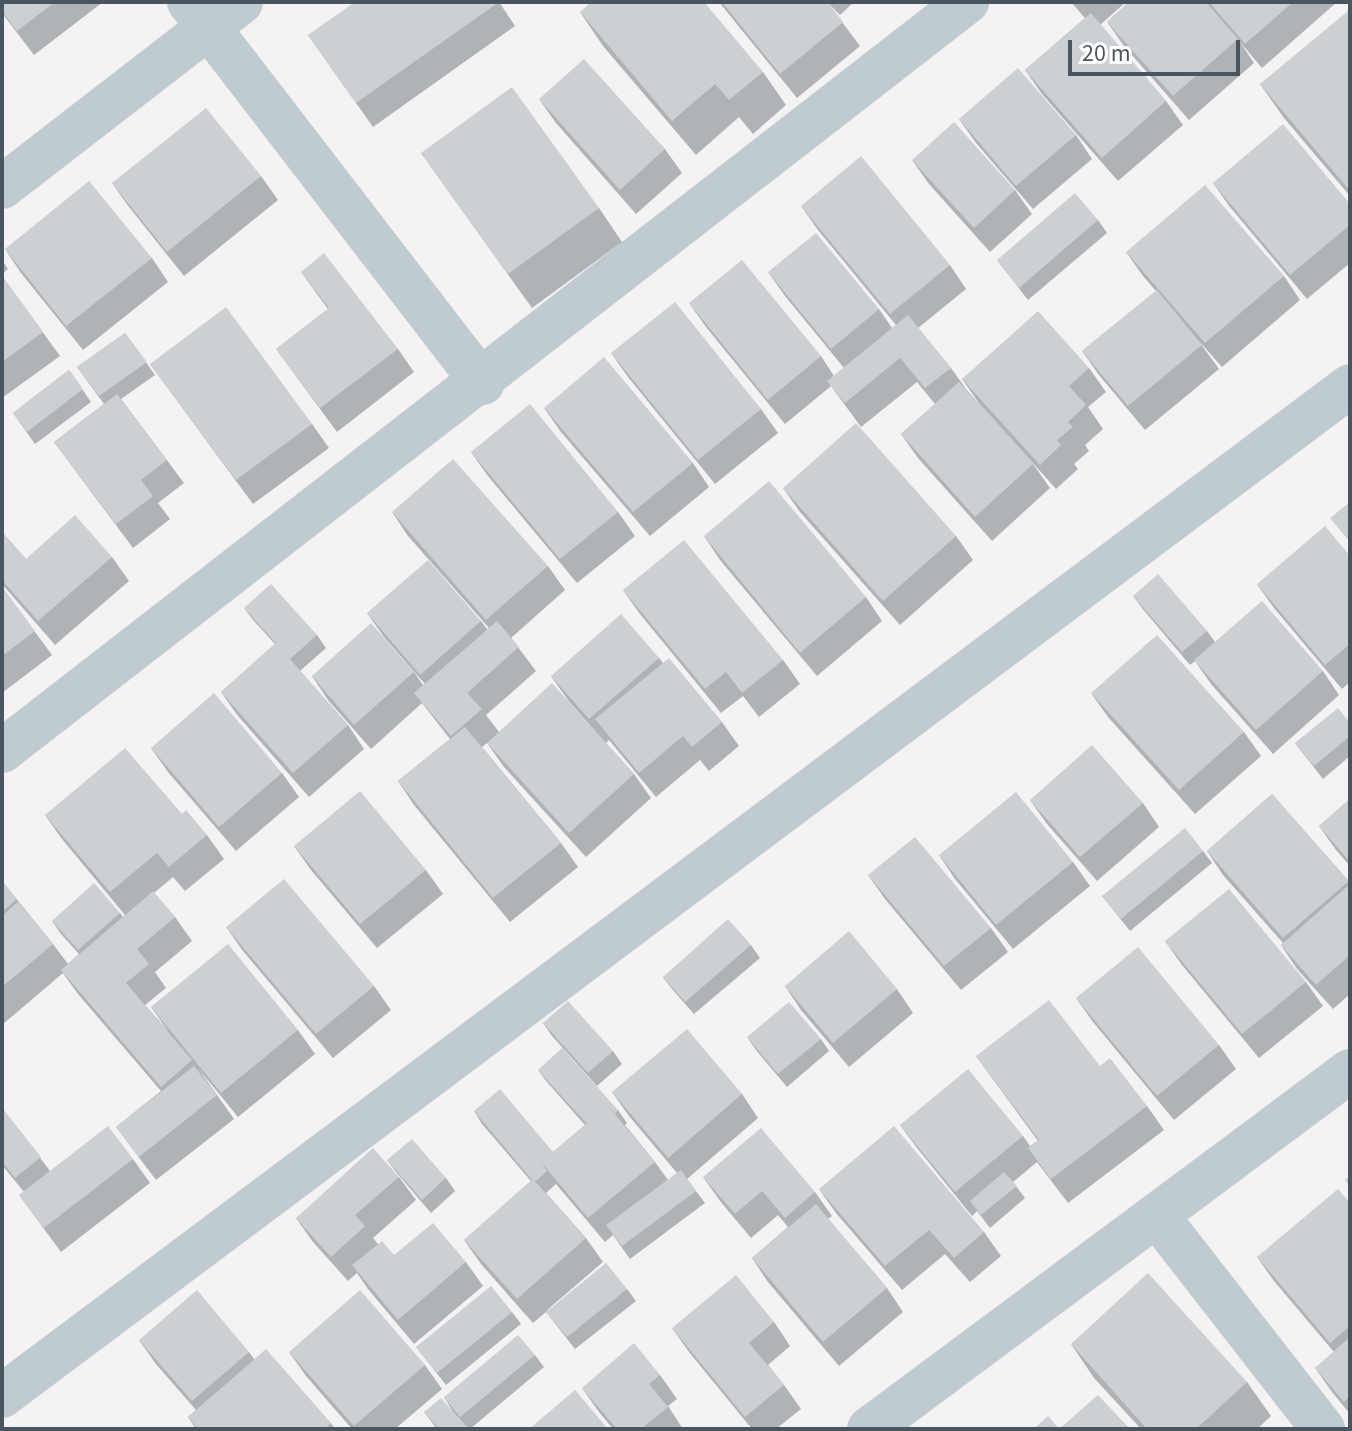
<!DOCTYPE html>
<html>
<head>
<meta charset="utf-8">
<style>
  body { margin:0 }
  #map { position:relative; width:1352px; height:1431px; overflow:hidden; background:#f4f2f2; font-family:"Source Sans 3",sans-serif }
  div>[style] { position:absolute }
  .minor>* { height:44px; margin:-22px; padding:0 22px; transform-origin:22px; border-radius:22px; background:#c0cad1 }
  .wall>* { inset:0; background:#afb2b6 }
  .building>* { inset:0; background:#cccfd4 }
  span { translate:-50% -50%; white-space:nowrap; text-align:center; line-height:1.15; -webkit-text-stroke:7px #fff; paint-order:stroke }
  .frame { position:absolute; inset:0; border:4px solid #495660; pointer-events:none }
  .scale { position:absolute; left:1068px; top:40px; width:172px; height:36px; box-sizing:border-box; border:4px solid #495660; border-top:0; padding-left:10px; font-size:24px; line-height:28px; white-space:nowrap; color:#495660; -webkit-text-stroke:6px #fff; paint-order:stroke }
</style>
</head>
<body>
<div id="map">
  <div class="minor">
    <i style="left:189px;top:2px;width:481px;rotate:52.4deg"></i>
    <i style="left:2px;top:187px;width:302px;rotate:-37.7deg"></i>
    <i style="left:2px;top:751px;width:1222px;rotate:-37.82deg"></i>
    <i style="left:1158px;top:1217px;width:269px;rotate:52.1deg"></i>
    <i style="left:2px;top:1396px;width:1684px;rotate:-36.84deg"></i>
    <i style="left:869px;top:1429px;width:600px;rotate:-36.66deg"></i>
  </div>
  <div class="wall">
    <i style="clip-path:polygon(2px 2px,103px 2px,34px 55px,2px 13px)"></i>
    <i style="clip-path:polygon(499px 2px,515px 26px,373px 127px,308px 35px)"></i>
    <i style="clip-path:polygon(719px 2px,827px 2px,860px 46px,797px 98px)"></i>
    <i style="clip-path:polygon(827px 2px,854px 2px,840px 15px)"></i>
    <i style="clip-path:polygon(1071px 2px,1126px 2px,1100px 25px,1166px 101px,1183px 125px,1118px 181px,1042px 94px,1025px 70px,1085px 18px)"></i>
    <i style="clip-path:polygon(1129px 2px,1337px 2px,1262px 68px,1240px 42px,1254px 63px,1189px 120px,1124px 46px,1107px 22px)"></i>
    <i style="clip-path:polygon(580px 12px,763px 72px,786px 105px,753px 134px,739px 117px,696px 155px,603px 46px)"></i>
    <i style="clip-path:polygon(1350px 14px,1350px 196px,1284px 118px,1260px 84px)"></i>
    <i style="clip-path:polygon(539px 99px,665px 149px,682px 173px,636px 214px,556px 123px)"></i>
    <i style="clip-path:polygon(959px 119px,1076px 135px,1092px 159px,1033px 209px,976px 143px)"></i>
    <i style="clip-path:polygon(421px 153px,599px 208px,622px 242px,532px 308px)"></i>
    <i style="clip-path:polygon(912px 160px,1015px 190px,1032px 214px,990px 252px,929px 184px)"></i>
    <i style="clip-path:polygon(261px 176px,278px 200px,184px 276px,129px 207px,112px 183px)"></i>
    <i style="clip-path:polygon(1213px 183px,1350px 204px,1350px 263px,1307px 299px,1230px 207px)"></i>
    <i style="clip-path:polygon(801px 206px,950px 265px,966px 289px,918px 328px,951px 368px,966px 389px,1033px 464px,1050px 488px,992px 541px,918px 458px,901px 434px,935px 404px,917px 382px,861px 427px,831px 386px,785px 424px,706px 327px,689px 303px,821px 356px,834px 376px,844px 368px,785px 296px,768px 272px,879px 309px,892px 328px,896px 325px,818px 230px)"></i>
    <i style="clip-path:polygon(1098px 220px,1107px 233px,1028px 300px,997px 260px)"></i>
    <i style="clip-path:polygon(5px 249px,152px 258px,168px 282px,83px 350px,21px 273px)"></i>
    <i style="clip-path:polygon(1126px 252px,1284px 276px,1300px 300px,1222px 367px,1198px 340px,1219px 369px,1145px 430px,1099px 375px,1082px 351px,1156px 291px,1143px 276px)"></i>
    <i style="clip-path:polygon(2px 260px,8px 269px,2px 274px)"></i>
    <i style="clip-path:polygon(301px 272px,398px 349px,414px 372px,337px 432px,276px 349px,328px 309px)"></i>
    <i style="clip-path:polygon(2px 276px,60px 356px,2px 398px)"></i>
    <i style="clip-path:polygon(125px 333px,155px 375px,121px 399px,184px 483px,158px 503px,170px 519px,133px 548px,54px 442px,104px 404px,77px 367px)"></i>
    <i style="clip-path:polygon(611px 353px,761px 409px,778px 433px,715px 484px,628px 377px)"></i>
    <i style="clip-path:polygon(150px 364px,312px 424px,329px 448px,253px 504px)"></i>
    <i style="clip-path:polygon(1089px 368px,1106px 392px,1088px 407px,1103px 429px,1085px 445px,1089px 451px,1074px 464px,1078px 469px,1056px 489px,979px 403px,962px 379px)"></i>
    <i style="clip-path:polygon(69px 370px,91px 402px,35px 444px,13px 413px)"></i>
    <i style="clip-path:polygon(544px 408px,693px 463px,709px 487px,650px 536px,561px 432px)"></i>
    <i style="clip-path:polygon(471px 452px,618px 512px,635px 536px,577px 583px,488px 476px)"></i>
    <i style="clip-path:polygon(783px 488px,956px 536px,973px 560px,900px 625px,800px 512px)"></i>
    <i style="clip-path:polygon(392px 512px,548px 566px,565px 590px,511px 638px,536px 671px,486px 715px,499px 732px,601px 738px,568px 700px,551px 676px,659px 658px,663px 663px,722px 722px,739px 746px,709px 771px,700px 760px,656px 797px,609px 740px,606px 743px,634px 774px,651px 798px,586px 857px,504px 767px,487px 743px,482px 747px,561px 843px,578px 867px,510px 922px,414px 805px,398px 781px,450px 739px,422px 703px,371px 749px,328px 700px,312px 676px,414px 672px,423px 685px,425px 684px,384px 637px,367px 613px,481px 621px,487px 629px,489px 628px,408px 536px)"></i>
    <i style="clip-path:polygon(2px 532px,26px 559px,112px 557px,129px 581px,55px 645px,2px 584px)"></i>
    <i style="clip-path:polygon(704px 536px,866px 597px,882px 621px,817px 676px,720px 560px)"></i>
    <i style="clip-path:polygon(1350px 556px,1350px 682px,1342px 689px,1274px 608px,1257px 584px)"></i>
    <i style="clip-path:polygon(2px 587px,52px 655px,2px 693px)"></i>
    <i style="clip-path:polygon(623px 590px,783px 660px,800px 684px,759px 717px,743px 696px,721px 713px,640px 614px)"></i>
    <i style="clip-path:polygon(1133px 596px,1207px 631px,1215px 642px,1323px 671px,1339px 695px,1273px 754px,1211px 684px,1195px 661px,1190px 665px,1142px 608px)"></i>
    <i style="clip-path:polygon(244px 608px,317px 635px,326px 648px,300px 671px,348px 725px,364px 749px,309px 797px,238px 716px,221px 692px,275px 644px,253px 620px)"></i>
    <i style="clip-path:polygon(1091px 693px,1244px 732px,1261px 756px,1195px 814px,1108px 717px)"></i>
    <i style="clip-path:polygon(1350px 723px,1350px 756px,1323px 779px,1295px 743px)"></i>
    <i style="clip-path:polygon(151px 748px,282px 773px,299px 797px,236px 851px,168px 772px)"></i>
    <i style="clip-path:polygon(1272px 794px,1350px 883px,1350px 994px,1333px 1009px,1297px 969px,1281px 945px,1283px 943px,1223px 875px,1207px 851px)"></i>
    <i style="clip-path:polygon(1350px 799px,1350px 866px,1336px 850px,1319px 826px)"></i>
    <i style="clip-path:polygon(1030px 800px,1143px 803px,1159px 827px,1097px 881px,1047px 824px)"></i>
    <i style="clip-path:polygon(182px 814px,207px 835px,224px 859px,185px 891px,173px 877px,154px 893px,175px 917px,192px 941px,155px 972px,166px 988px,145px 1005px,168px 1031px,151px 1007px,298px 1030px,315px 1054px,238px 1117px,198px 1068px,234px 1119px,156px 1180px,116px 1127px,161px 1091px,78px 994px,63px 973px,2px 1025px,2px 881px,53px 944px,68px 964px,79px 954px,61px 934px,52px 921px,120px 913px,123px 917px,125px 915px,62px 839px,45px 815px)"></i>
    <i style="clip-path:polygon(294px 846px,426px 870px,443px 894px,377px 948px,311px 870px)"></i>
    <i style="clip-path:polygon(1203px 851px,1212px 863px,1130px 931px,1102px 896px)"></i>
    <i style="clip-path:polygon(939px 855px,1073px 862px,1090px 886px,1013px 949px,955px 879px)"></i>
    <i style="clip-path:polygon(868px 875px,991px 928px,1008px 952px,961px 990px,885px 899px)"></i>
    <i style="clip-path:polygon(226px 927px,374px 986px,391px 1010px,333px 1058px,243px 951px)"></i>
    <i style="clip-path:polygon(1165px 941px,1306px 982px,1323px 1006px,1259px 1058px,1182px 965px)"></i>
    <i style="clip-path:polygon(751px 945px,760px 958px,694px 1014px,672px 989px,663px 977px)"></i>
    <i style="clip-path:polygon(785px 986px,897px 989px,913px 1013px,849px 1067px,801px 1010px)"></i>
    <i style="clip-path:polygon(1076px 998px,1219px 1045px,1236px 1069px,1174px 1120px,1093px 1022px)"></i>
    <i style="clip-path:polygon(543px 1023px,613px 1051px,622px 1064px,597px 1086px,552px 1036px)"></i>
    <i style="clip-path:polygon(747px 1037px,821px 1039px,829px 1051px,787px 1087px,756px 1050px)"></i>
    <i style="clip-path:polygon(976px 1056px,1100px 1066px,1147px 1106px,1164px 1130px,1068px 1203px,1037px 1162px,1013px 1182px,1025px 1198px,990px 1228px,977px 1211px,972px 1216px,917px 1148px,900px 1125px,1023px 1136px,1030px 1146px,1038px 1141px)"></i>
    <i style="clip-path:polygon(538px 1070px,618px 1110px,627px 1123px,625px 1125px,655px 1162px,668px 1180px,677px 1173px,629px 1116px,612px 1092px,742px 1094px,758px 1118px,687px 1179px,705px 1203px,630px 1259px,613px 1235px,605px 1242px,556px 1184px,546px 1193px,586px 1238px,603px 1262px,546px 1311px,627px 1289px,636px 1301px,575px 1349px,546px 1312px,533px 1323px,481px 1264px,464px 1240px,531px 1181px,482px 1124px,474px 1111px,553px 1152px,585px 1125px,547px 1082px)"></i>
    <i style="clip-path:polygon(2px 1108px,50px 1171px,133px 1159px,150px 1183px,61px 1252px,19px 1195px,24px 1192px,2px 1165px)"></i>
    <i style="clip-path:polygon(387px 1160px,446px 1178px,455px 1191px,431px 1213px,396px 1172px)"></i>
    <i style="clip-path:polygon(399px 1177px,416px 1200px,373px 1238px,378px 1244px,394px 1255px,466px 1262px,483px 1286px,414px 1344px,368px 1289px,357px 1273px,348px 1281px,313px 1242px,296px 1218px)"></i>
    <i style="clip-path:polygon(703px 1177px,815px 1192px,832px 1216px,828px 1219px,887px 1288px,903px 1312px,839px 1366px,768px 1282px,752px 1258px,788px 1227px,778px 1215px,751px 1238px,720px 1201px)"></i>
    <i style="clip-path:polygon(819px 1189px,984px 1232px,1001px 1256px,970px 1282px,945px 1254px,902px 1290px,836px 1213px)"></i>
    <i style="clip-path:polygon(1350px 1203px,1350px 1414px,1332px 1392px,1315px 1368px,1334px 1352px,1274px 1281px,1257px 1257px)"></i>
    <i style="clip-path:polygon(512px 1312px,521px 1324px,446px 1385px,416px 1347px)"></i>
    <i style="clip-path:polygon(774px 1322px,790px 1346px,768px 1365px,784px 1385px,801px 1409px,776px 1429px,752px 1429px,689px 1352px,672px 1328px)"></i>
    <i style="clip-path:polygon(139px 1340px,249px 1352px,254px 1359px,331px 1423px,335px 1429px,196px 1429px,188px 1417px,196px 1410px,156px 1364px)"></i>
    <i style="clip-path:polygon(1071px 1344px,1247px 1382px,1271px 1416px,1257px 1429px,1141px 1429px,1094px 1378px)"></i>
    <i style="clip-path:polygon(289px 1352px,425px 1365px,442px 1389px,395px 1429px,352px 1429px,306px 1376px)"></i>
    <i style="clip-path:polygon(535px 1355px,544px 1367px,470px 1429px,437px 1429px,424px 1412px,452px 1410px,444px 1397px)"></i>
    <i style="clip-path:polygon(660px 1375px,677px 1399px,668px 1406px,683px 1429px,613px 1429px,599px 1412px,582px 1388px)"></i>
  </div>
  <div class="building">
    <i style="clip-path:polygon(2px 2px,55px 2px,17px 31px,2px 11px)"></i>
    <i style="clip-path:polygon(355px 2px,499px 2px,356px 103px,308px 35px)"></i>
    <i style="clip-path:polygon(591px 2px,704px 2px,763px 72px,729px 100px,715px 84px,672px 121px,580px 12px)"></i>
    <i style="clip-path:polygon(722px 2px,827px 2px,843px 22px,780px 74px)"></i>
    <i style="clip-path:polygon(1129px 2px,1206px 2px,1238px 39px,1173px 96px,1107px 22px)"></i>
    <i style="clip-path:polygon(1209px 2px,1293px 2px,1245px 44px)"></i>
    <i style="clip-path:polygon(1348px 11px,1350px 14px,1350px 191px,1260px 84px)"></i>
    <i style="clip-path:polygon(1091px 13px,1166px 101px,1102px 158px,1025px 70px)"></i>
    <i style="clip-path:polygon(584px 59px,665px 149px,620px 190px,539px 99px)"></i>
    <i style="clip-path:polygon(1018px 68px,1076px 135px,1016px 186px,959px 119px)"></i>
    <i style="clip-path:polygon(512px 87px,599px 208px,508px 274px,421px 153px)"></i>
    <i style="clip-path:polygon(206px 108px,261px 176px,167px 252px,112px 183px)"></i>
    <i style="clip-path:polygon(954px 122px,1015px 190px,974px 228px,912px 160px)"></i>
    <i style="clip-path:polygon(1283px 124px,1350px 204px,1350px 225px,1290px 275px,1213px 183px)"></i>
    <i style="clip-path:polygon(861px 156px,950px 265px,890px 314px,801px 206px)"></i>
    <i style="clip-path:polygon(89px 181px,152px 258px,66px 326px,5px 249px)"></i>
    <i style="clip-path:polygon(1205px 185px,1284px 276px,1205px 343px,1126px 252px)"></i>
    <i style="clip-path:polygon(1075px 193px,1098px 220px,1019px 288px,997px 260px)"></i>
    <i style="clip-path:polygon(816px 233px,879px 309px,831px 349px,768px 272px)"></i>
    <i style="clip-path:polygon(324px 253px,398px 349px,320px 408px,276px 349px,329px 308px,301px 272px)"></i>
    <i style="clip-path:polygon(742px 260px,821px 356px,768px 400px,689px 303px)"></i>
    <i style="clip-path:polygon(2px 276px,43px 332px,2px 362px)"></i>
    <i style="clip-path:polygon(1157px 290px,1202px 345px,1128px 406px,1082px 351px)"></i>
    <i style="clip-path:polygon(675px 302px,761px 409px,698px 460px,611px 353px)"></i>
    <i style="clip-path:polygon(226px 307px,312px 424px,236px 480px,150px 364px)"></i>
    <i style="clip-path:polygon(1038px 311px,1089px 368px,1069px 386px,1086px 405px,1068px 422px,1073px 427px,1057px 440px,1061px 445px,1040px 465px,962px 379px)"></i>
    <i style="clip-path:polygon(908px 315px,951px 368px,925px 388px,900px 358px,845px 403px,827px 381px)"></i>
    <i style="clip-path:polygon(125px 333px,147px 362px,99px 396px,77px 367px)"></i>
    <i style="clip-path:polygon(604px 357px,693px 463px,633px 512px,544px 408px)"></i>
    <i style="clip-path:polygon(69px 370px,83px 389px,27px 432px,13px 413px)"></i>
    <i style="clip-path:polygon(959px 382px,1033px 464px,975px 517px,901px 434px)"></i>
    <i style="clip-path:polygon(117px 394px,167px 460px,141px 480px,153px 496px,116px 524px,54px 442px)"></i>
    <i style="clip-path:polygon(530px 404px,618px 512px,560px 559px,471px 452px)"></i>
    <i style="clip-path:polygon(856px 423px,956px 536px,883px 601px,783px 488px)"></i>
    <i style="clip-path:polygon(453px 459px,548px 566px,486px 620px,392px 512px)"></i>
    <i style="clip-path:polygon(769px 481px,866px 597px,800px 653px,704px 536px)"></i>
    <i style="clip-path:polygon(1350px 502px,1350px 542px,1330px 518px)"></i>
    <i style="clip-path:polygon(75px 515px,112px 557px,38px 621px,2px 580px,2px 532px,26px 559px)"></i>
    <i style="clip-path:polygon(1325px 526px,1350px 556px,1350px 644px,1325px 665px,1257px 584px)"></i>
    <i style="clip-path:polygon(684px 540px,783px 660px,742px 693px,726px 672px,705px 689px,623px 590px)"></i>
    <i style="clip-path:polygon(428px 560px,481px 621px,420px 675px,367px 613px)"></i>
    <i style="clip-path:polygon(1158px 574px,1207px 631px,1182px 652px,1133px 596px)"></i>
    <i style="clip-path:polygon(271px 584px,317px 635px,290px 659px,244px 608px)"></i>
    <i style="clip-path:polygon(2px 587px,35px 631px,2px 656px)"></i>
    <i style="clip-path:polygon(1262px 601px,1323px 671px,1256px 730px,1194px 660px)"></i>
    <i style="clip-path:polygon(621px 614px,659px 658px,589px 719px,551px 676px)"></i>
    <i style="clip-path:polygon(497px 621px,519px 647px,467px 693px,482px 709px,451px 736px,414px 693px)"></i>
    <i style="clip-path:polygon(371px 623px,414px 672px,354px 725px,312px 676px)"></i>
    <i style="clip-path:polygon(1157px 635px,1244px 732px,1179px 790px,1091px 693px)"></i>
    <i style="clip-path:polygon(276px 643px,348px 725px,293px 773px,221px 692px)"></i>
    <i style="clip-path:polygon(669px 658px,722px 722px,692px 747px,683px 736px,639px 773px,595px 719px)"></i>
    <i style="clip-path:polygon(552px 683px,634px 774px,569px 833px,487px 743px)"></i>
    <i style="clip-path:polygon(214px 693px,282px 773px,219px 827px,151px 748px)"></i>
    <i style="clip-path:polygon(1338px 708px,1350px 723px,1350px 736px,1314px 766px,1295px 743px)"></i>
    <i style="clip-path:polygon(465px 727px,561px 843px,493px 898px,398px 781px)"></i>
    <i style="clip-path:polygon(1092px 745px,1143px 803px,1080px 857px,1030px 800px)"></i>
    <i style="clip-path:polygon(125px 748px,182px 814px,186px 810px,207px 835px,169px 867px,157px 853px,110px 892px,45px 815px)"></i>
    <i style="clip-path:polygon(360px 791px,426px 870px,360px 924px,294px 846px)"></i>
    <i style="clip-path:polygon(1016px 792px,1073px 862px,996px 925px,939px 855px)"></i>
    <i style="clip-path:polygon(1272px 794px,1349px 881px,1283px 938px,1207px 851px)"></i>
    <i style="clip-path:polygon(1350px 799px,1350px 862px,1319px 826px)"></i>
    <i style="clip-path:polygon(1185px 828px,1203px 851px,1121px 919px,1102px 896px)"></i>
    <i style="clip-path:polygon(915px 837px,991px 928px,944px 966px,868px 875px)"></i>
    <i style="clip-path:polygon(284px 879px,374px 986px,316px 1034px,226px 927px)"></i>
    <i style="clip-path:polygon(2px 881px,17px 899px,2px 912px)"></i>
    <i style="clip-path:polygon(94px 883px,120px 913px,78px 950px,52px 921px)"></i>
    <i style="clip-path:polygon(1350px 884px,1350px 955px,1316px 985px,1281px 945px)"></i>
    <i style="clip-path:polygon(1229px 889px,1306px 982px,1242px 1034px,1165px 941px)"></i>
    <i style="clip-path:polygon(153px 891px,175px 917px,137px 949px,149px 964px,126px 983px,192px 1060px,161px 1087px,61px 970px)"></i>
    <i style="clip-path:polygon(18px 902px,53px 944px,2px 987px,2px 916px)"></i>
    <i style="clip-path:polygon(728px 919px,751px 945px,685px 1002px,663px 977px)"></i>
    <i style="clip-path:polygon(849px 931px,897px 989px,833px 1043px,785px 986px)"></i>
    <i style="clip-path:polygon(228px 944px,298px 1030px,221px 1093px,151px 1007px)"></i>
    <i style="clip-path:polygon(1138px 947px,1219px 1045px,1157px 1096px,1076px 998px)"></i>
    <i style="clip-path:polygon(1049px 1000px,1100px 1066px,1110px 1058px,1147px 1106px,1051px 1179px,1028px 1148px,1039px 1140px,976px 1056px)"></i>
    <i style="clip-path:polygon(568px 1001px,613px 1051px,588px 1073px,543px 1023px)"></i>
    <i style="clip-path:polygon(789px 1002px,821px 1039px,778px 1074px,747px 1037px)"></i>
    <i style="clip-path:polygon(687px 1029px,742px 1094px,668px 1158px,612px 1092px)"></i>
    <i style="clip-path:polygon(562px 1048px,618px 1110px,615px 1114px,608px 1106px,587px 1124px,538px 1070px)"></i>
    <i style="clip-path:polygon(194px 1066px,217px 1095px,139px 1157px,116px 1127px)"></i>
    <i style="clip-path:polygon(968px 1069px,1023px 1136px,955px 1192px,900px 1125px)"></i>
    <i style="clip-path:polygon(500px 1089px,553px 1152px,541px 1162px,547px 1171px,536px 1181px,533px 1179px,532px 1180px,474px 1111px)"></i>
    <i style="clip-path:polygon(608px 1106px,655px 1162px,588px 1218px,541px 1162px)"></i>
    <i style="clip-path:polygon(2px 1108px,41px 1157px,15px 1178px,2px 1162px)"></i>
    <i style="clip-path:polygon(108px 1126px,133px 1159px,44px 1228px,19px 1195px)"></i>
    <i style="clip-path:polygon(894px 1126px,984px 1232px,954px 1258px,929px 1230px,885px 1266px,819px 1189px)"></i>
    <i style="clip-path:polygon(761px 1128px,815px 1192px,785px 1218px,762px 1191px,735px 1214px,703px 1177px)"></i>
    <i style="clip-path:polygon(412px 1139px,446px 1178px,422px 1200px,387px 1160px)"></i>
    <i style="clip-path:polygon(373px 1148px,399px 1177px,355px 1215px,365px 1226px,331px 1257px,296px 1218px)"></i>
    <i style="clip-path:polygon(681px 1170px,696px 1191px,622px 1246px,606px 1225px)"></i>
    <i style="clip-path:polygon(1004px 1172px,1017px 1186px,981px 1215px,970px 1201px)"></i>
    <i style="clip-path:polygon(1350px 1176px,1350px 1186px,1345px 1180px)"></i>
    <i style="clip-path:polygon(533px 1179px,586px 1238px,517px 1299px,464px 1240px)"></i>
    <i style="clip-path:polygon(1338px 1189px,1350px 1203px,1350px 1326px,1330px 1343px,1257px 1257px)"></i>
    <i style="clip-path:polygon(816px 1204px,887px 1288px,823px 1342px,752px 1258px)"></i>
    <i style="clip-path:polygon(433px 1223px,466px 1262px,398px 1320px,352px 1265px,382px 1241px,394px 1255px)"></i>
    <i style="clip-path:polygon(606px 1263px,627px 1289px,567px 1337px,546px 1312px)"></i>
    <i style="clip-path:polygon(1148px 1273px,1247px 1382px,1196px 1429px,1147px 1429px,1071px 1344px)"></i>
    <i style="clip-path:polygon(736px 1275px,774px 1322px,749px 1343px,784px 1385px,745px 1417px,672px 1328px)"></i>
    <i style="clip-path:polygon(491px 1286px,512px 1312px,437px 1373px,416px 1347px)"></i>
    <i style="clip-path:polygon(197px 1290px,249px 1352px,192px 1401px,139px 1340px)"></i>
    <i style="clip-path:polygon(360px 1290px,425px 1365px,354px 1426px,289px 1352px)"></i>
    <i style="clip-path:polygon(518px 1335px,535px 1355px,460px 1417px,444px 1397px)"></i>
    <i style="clip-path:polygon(1350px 1337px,1350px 1396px,1344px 1402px,1315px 1368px)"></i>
    <i style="clip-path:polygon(634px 1343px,660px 1375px,649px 1384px,668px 1407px,641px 1429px,617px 1429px,582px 1388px)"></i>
    <i style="clip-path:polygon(266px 1349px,331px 1423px,325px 1429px,198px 1429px,188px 1417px)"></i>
    <i style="clip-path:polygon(575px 1390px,608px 1429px,529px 1429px)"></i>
    <i style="clip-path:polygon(1098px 1395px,1130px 1429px,1034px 1429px,1048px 1416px,1059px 1429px)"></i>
    <i style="clip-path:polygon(441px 1398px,468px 1428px,467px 1429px,439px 1429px,424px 1412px)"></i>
  </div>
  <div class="frame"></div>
  <div class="scale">20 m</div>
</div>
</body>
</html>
